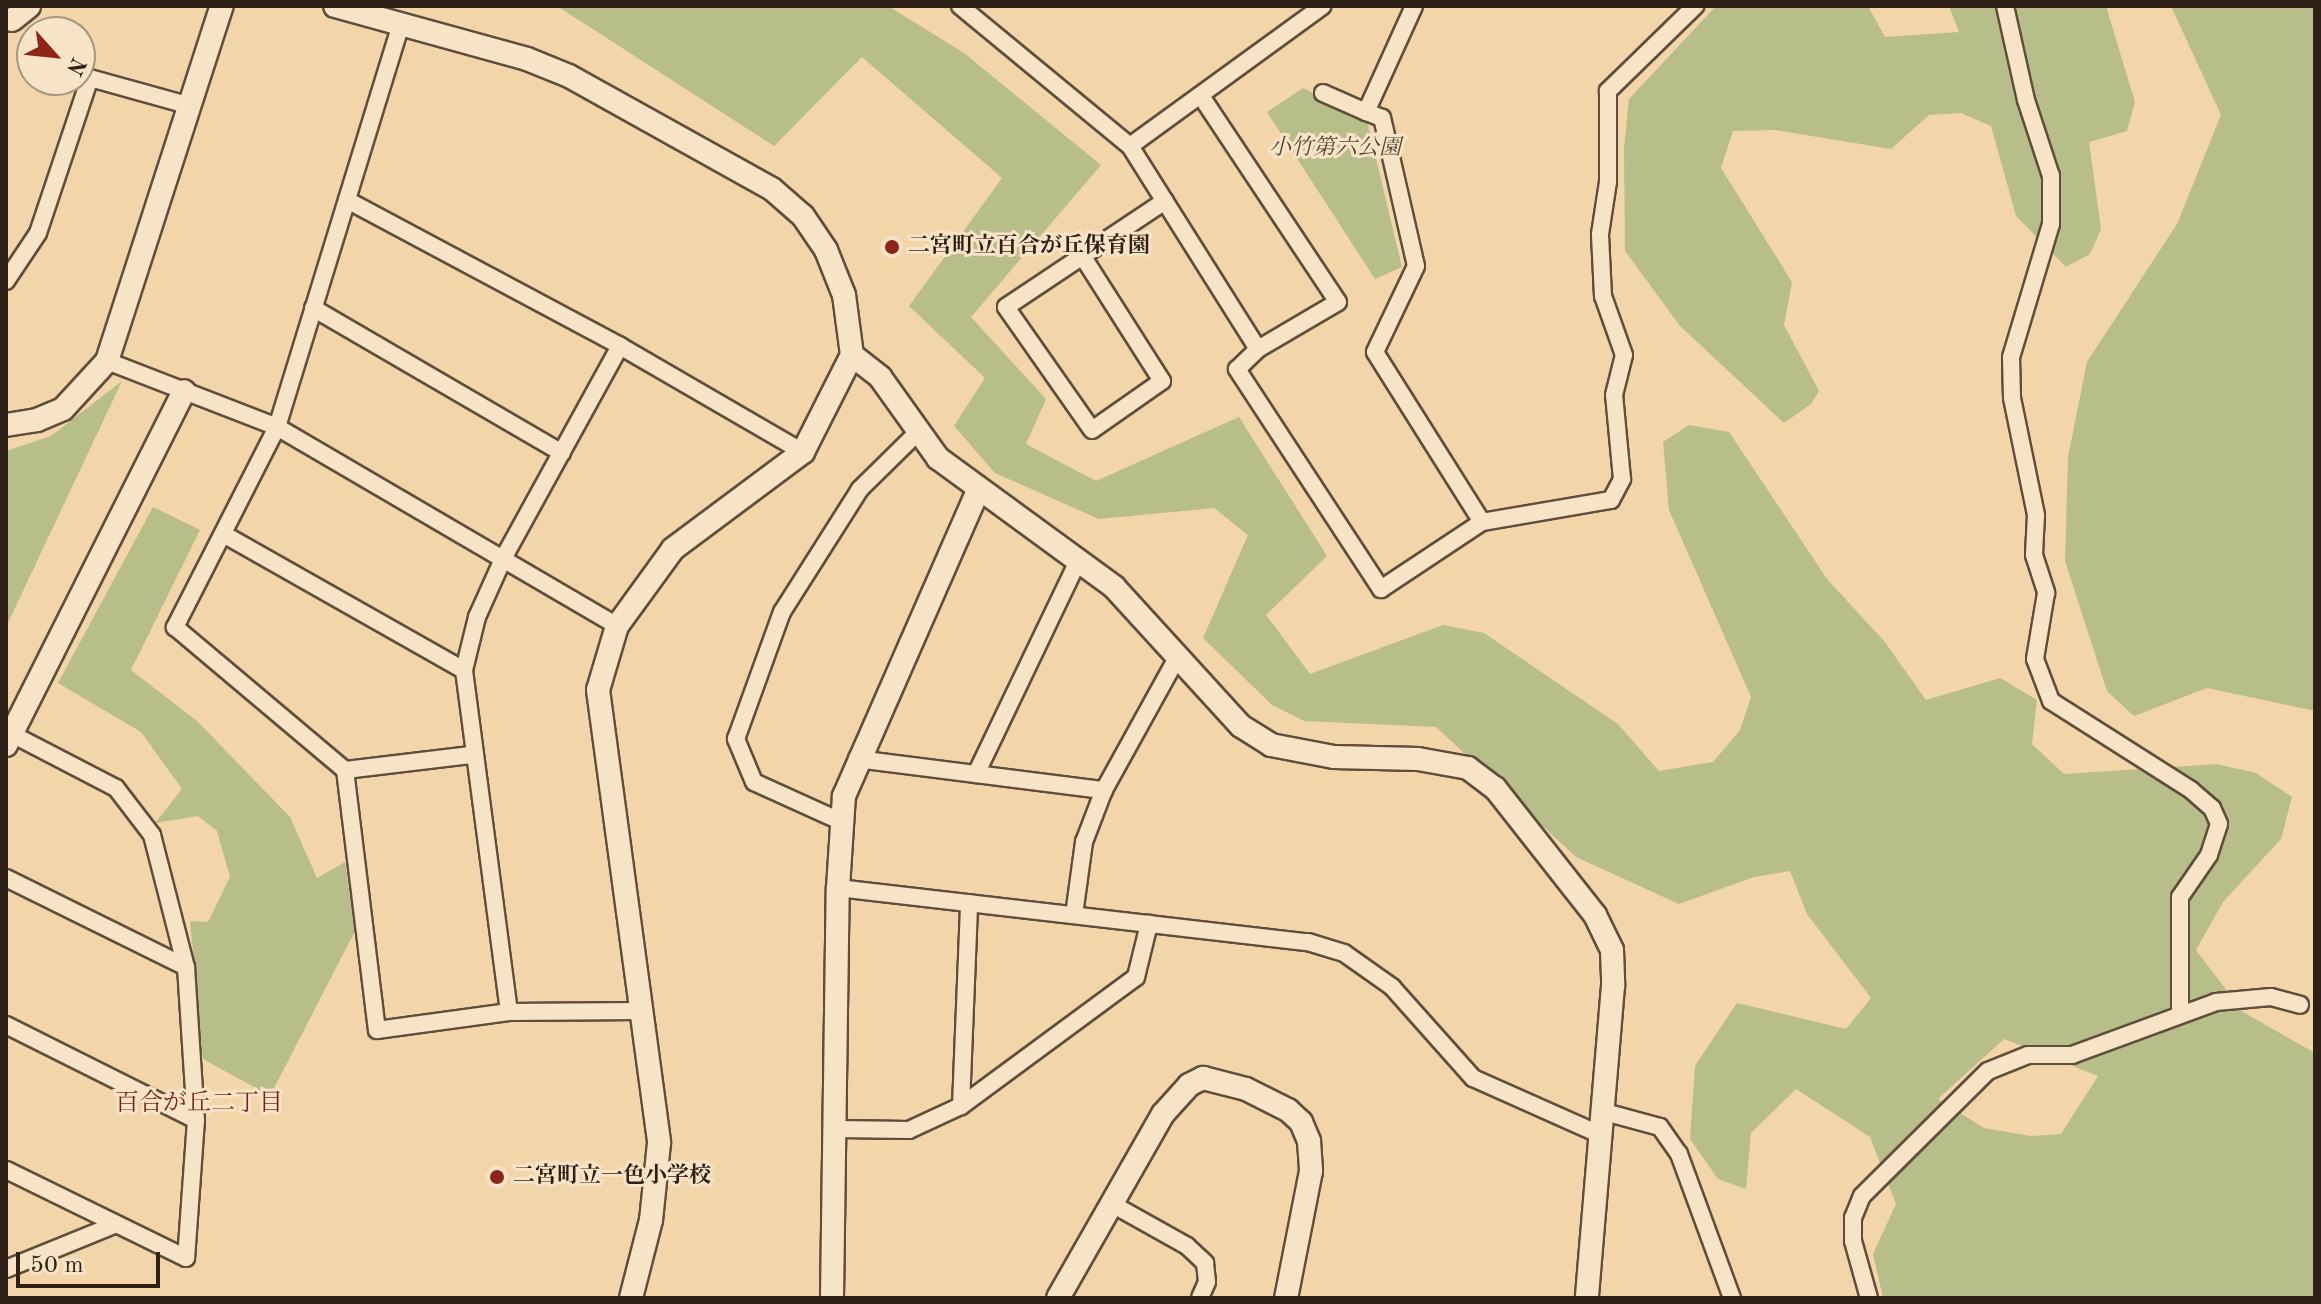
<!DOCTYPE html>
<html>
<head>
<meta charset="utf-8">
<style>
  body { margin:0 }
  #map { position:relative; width:2321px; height:1304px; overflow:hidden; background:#f2d5a9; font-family:"Old Standard TT","Noto Serif JP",serif }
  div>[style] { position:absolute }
  .green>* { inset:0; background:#b8be8a }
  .roads { filter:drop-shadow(2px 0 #604e3c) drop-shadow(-2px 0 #604e3c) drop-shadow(0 2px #604e3c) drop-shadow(0 -2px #604e3c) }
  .street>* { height:16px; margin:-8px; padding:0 8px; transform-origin:8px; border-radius:8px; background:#f7e4c7 }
  .secondary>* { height:22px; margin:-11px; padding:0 11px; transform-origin:11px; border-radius:11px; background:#f7e4c7 }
  .dots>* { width:22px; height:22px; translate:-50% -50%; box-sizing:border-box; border:4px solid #f7e4c7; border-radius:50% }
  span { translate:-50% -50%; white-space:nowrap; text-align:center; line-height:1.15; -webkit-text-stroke:6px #f7e4c7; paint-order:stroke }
  .park-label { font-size:22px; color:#514834; font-style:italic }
  .poi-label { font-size:22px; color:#2f2118; font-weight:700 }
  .left { translate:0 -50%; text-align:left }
  .neighbourhood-label { font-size:24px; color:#7a1f14 }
  .frame { position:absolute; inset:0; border:8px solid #2f2118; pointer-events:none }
  .north { position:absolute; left:16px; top:16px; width:80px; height:80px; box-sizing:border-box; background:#f7e4c7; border:2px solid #a79681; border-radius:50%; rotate:117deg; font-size:22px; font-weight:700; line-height:32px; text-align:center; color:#2f2118 }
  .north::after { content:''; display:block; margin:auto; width:28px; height:36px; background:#8f2418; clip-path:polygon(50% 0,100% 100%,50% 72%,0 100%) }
  .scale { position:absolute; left:16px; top:1252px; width:144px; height:36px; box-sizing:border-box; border:4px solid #2f2118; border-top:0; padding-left:10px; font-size:24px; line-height:28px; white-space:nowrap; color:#2f2118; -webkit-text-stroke:6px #f7e4c7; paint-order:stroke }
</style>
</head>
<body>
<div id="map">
  <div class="green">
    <i style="clip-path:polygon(evenodd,557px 6px,888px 6px,964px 53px,1101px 165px,971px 317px,1046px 399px,1026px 444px,1096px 481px,1239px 417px,1327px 556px,1266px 615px,1310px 674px,1443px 625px,1484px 633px,1618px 724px,1659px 771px,1713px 762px,1740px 730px,1751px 697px,1669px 510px,1663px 442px,1689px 425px,1729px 432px,1827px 579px,1884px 641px,1926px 700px,2000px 678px,2037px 700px,2032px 744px,2064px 774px,2217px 764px,2256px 773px,2292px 797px,2281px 839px,2223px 902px,2196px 950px,2243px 1012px,2315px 1053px,2315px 1298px,1883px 1298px,1873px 1254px,1896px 1204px,1870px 1137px,1796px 1089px,1751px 1133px,1746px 1189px,1718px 1179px,1690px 1139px,1695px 1066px,1737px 1003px,1846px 1029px,1871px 998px,1807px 914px,1790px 871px,1754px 877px,1679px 904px,1576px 857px,1436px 727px,1304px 721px,1272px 705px,1203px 638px,1248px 535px,1214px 508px,1099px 519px,995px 473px,954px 426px,985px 378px,909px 306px,1002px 178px,862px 57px,774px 146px,557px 6px,2004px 1039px,2098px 1076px,2061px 1134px,2031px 1136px,1984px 1128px,1938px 1099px,2004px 1039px)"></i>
    <i style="clip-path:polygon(1716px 6px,1868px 6px,1885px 37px,1959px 32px,1949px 6px,2106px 6px,2135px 102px,2127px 131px,2089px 142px,2101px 229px,2090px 254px,2066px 267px,2016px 216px,1991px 126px,1961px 113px,1929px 115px,1891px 149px,1775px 130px,1733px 131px,1721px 168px,1792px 282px,1784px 325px,1819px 391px,1811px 404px,1784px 423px,1680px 326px,1625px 251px,1624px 148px,1629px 99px)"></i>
    <i style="clip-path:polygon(2171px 6px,2315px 6px,2315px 711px,2207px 688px,2134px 716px,2107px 691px,2065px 561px,2068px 457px,2087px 362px,2177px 224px,2221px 115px)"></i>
    <i style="clip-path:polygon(1303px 88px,1367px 121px,1402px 267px,1375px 279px,1267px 112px)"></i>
    <i style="clip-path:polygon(122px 381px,6px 627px,6px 451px,51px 436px)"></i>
    <i style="clip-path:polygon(153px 507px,200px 530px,131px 670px,197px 721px,290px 817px,317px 878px,345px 862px,355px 931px,270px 1096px,203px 1059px,190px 921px,208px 922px,230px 877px,217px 831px,198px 816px,155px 823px,182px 789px,141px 732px,58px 683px)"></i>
  </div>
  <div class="roads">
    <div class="street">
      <i style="left:960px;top:6px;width:220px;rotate:39.5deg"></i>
      <i style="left:1130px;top:146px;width:240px;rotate:57.8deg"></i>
      <i style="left:1258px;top:349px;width:29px;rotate:136deg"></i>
      <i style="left:1237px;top:369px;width:263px;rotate:56.8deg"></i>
      <i style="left:1381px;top:589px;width:121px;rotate:-33.6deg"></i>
      <i style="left:1482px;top:522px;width:201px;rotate:-122.2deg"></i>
      <i style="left:1375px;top:352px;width:95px;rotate:-64.5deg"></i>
      <i style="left:1416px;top:266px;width:152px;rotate:-102.9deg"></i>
      <i style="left:1382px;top:118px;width:17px;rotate:-159deg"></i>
      <i style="left:1366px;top:112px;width:116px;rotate:-65.6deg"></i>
      <i style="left:2005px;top:6px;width:96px;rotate:77.4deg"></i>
      <i style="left:2026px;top:100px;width:80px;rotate:71.8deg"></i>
      <i style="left:2051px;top:176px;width:48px;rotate:90deg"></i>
      <i style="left:2051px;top:224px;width:139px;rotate:106.7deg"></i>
      <i style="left:2011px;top:357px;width:41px;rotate:88.6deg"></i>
      <i style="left:2012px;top:398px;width:119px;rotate:78.4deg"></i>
      <i style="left:2036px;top:515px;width:40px;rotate:92.9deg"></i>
      <i style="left:2034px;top:555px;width:40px;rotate:72deg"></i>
      <i style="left:2046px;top:593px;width:67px;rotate:99.5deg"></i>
      <i style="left:2035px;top:659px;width:45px;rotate:69.1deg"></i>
      <i style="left:2051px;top:701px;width:166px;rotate:32.4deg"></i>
      <i style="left:2191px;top:790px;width:28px;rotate:41deg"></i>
      <i style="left:2212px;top:808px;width:17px;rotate:66deg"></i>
      <i style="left:2219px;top:824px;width:33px;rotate:108deg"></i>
      <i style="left:2209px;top:855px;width:51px;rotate:124.6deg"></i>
      <i style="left:2180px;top:897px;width:114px;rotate:90deg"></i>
      <i style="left:401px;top:24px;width:422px;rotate:107.1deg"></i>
      <i style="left:277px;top:427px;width:225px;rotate:117deg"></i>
      <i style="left:175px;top:627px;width:222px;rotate:40.1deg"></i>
      <i style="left:345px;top:770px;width:262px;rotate:83deg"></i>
      <i style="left:377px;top:1030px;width:133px;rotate:-7.8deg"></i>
      <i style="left:509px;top:1012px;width:131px;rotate:-0.4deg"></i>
      <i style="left:1323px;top:93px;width:47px;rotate:23.8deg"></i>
      <i style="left:1201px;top:96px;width:247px;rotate:56.4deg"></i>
      <i style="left:1338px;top:302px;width:93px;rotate:149.6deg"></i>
      <i style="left:1130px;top:146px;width:238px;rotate:-36deg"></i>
      <i style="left:347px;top:200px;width:310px;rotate:28.1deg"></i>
      <i style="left:620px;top:346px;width:211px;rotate:30.1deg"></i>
      <i style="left:1083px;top:257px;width:147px;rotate:57.5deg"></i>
      <i style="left:1162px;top:381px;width:85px;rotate:145deg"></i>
      <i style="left:1092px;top:430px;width:150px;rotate:-125deg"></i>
      <i style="left:1006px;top:307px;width:191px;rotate:-33.7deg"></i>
      <i style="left:6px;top:281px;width:58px;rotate:-56.3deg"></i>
      <i style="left:38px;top:233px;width:163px;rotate:-71.5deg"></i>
      <i style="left:90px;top:78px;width:105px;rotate:15.5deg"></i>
      <i style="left:313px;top:308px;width:288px;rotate:30.2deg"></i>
      <i style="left:107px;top:361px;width:182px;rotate:21.2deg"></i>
      <i style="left:277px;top:427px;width:394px;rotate:30.3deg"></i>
      <i style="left:1482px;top:522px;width:131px;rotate:-9.7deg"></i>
      <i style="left:1611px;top:500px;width:24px;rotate:-62deg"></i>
      <i style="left:1622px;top:479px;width:84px;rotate:-95.4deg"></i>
      <i style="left:1614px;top:395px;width:41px;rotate:-76deg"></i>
      <i style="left:1624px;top:355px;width:63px;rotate:-109.6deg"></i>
      <i style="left:1603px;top:296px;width:62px;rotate:-92.8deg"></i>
      <i style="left:1600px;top:234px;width:53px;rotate:-81.3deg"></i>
      <i style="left:1608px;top:182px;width:91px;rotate:-90deg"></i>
      <i style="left:1608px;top:91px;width:122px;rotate:-44.3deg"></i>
      <i style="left:225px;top:535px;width:274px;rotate:29.5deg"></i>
      <i style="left:6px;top:731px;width:124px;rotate:27.4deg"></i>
      <i style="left:116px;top:788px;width:59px;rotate:52.5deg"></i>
      <i style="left:152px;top:835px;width:136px;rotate:75.6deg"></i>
      <i style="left:186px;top:967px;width:153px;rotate:86.3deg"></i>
      <i style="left:196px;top:1120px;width:138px;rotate:94.1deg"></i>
      <i style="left:186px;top:1258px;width:200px;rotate:-153.9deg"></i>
      <i style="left:857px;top:759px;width:249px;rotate:7.2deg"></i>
      <i style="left:345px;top:770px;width:127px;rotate:-6.8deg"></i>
      <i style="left:976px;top:774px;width:238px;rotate:-64.4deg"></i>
      <i style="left:840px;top:821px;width:94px;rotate:-155.6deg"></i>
      <i style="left:754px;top:782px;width:47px;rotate:-112.7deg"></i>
      <i style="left:736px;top:739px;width:135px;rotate:-70.1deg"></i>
      <i style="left:782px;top:612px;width:146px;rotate:-57.6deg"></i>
      <i style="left:860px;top:489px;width:84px;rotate:-44.5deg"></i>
      <i style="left:6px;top:878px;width:201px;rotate:26.3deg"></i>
      <i style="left:838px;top:888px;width:473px;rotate:6.6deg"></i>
      <i style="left:1308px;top:942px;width:38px;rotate:17deg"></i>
      <i style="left:1344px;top:953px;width:59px;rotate:35.3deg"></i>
      <i style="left:1392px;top:987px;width:122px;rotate:48.3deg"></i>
      <i style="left:1473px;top:1078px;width:138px;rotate:24deg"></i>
      <i style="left:1074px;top:915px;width:74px;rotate:-82.2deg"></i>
      <i style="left:1084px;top:842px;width:56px;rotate:-69deg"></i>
      <i style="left:1104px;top:790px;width:153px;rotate:-61.1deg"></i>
      <i style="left:509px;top:1012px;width:345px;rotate:-97.5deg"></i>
      <i style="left:464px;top:670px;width:55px;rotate:-76.2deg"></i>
      <i style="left:477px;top:617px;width:66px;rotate:-65.8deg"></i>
      <i style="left:504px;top:557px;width:241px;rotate:-61.2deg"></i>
      <i style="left:6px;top:1025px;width:212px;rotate:26.6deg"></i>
      <i style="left:961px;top:1106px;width:203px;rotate:-87.7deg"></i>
      <i style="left:1601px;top:1111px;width:61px;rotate:15.2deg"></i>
      <i style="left:1660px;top:1127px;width:33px;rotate:55deg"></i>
      <i style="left:1679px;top:1154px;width:153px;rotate:69.8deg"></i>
      <i style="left:838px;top:1129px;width:71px;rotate:0.8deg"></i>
      <i style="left:909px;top:1130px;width:57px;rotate:-24.8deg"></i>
      <i style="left:961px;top:1106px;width:217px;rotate:-36.4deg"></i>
      <i style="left:1136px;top:977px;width:55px;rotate:-76.2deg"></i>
      <i style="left:1112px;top:1204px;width:86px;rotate:29.2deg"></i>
      <i style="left:1187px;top:1246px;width:25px;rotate:43deg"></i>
      <i style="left:1205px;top:1263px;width:19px;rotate:84deg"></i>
      <i style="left:1207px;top:1282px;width:17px;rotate:114deg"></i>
      <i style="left:6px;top:1269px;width:119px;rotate:-22.2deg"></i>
      <i style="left:1869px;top:1298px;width:59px;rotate:-105.7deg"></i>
      <i style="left:1853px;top:1241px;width:23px;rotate:-90deg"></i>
      <i style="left:1853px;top:1218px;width:24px;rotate:-68deg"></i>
      <i style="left:1862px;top:1196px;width:177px;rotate:-44.8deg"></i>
      <i style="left:1988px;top:1071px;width:43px;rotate:-21.8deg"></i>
      <i style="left:2028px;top:1055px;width:44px"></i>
      <i style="left:2072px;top:1055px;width:153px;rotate:-20.2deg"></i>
      <i style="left:2216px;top:1002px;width:55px;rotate:-5.2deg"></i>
      <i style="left:2271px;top:997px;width:30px;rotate:15deg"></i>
    </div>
    <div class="secondary">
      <i style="left:335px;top:6px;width:199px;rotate:15.4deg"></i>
      <i style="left:527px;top:59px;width:45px;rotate:22deg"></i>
      <i style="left:569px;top:76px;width:232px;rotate:29.1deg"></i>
      <i style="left:772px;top:189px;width:41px;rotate:41.1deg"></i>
      <i style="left:803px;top:216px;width:41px;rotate:55.9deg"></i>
      <i style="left:826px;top:250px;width:48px;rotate:68.2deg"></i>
      <i style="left:844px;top:295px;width:61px;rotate:82.4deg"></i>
      <i style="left:852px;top:355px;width:109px;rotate:116.8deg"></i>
      <i style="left:803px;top:452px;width:162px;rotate:143.3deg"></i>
      <i style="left:673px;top:549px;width:95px;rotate:126deg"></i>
      <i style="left:617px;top:626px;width:67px;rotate:106.5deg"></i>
      <i style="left:598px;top:690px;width:457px;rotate:82.3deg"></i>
      <i style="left:659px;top:1143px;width:77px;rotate:95.9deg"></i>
      <i style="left:651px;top:1220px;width:81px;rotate:104.4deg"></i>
      <i style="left:12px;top:20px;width:22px;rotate:-39deg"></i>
      <i style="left:852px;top:355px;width:36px;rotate:38deg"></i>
      <i style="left:880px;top:377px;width:100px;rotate:54.4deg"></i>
      <i style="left:938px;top:458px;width:218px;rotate:36.2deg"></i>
      <i style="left:1114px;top:587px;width:188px;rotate:47.6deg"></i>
      <i style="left:1241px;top:726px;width:36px;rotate:32deg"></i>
      <i style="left:1271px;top:745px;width:64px;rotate:10.8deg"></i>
      <i style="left:1334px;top:757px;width:84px;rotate:1.4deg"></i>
      <i style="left:1418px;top:759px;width:51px;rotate:10.2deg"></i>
      <i style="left:1468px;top:768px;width:34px;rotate:37deg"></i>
      <i style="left:1495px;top:788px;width:162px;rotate:51.8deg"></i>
      <i style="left:1595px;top:915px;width:39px;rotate:64deg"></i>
      <i style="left:1612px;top:950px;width:36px;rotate:88deg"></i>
      <i style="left:1613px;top:986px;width:313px;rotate:94.8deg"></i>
      <i style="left:6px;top:425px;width:31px;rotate:-9deg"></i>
      <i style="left:37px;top:420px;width:28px;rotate:-23deg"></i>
      <i style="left:63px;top:409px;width:65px;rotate:-47.5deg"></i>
      <i style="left:107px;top:361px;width:373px;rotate:-72.1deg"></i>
      <i style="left:6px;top:745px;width:396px;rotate:-63.3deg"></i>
      <i style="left:832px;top:1298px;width:410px;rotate:-89.2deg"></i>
      <i style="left:838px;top:888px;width:92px;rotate:-86.3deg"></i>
      <i style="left:844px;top:796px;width:333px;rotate:-66.3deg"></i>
      <i style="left:1058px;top:1298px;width:212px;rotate:-60.3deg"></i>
      <i style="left:1163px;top:1114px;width:39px;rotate:-48deg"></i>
      <i style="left:1189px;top:1085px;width:16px;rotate:-27deg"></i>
      <i style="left:1203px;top:1078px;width:44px;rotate:14.3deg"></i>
      <i style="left:1246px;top:1089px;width:47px;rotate:26.6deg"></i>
      <i style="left:1288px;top:1110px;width:18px;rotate:43deg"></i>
      <i style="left:1301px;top:1122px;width:21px;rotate:67deg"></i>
      <i style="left:1309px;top:1141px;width:30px;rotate:86deg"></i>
      <i style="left:1311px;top:1171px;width:129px;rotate:101.1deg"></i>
    </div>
  </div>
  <div class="dots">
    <i style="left:892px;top:247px;background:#8f2418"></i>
    <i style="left:497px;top:1177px;background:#8f2418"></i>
  </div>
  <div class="park-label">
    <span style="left:1335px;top:149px">小竹第六公園</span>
  </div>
  <div class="poi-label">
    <span class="left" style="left:908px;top:247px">二宮町立百合が丘保育園</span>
    <span class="left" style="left:513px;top:1177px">二宮町立一色小学校</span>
  </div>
  <div class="neighbourhood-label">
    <span style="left:199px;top:1105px">百合が丘二丁目</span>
  </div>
  <div class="frame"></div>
  <div class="north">N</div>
  <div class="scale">50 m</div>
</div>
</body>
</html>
